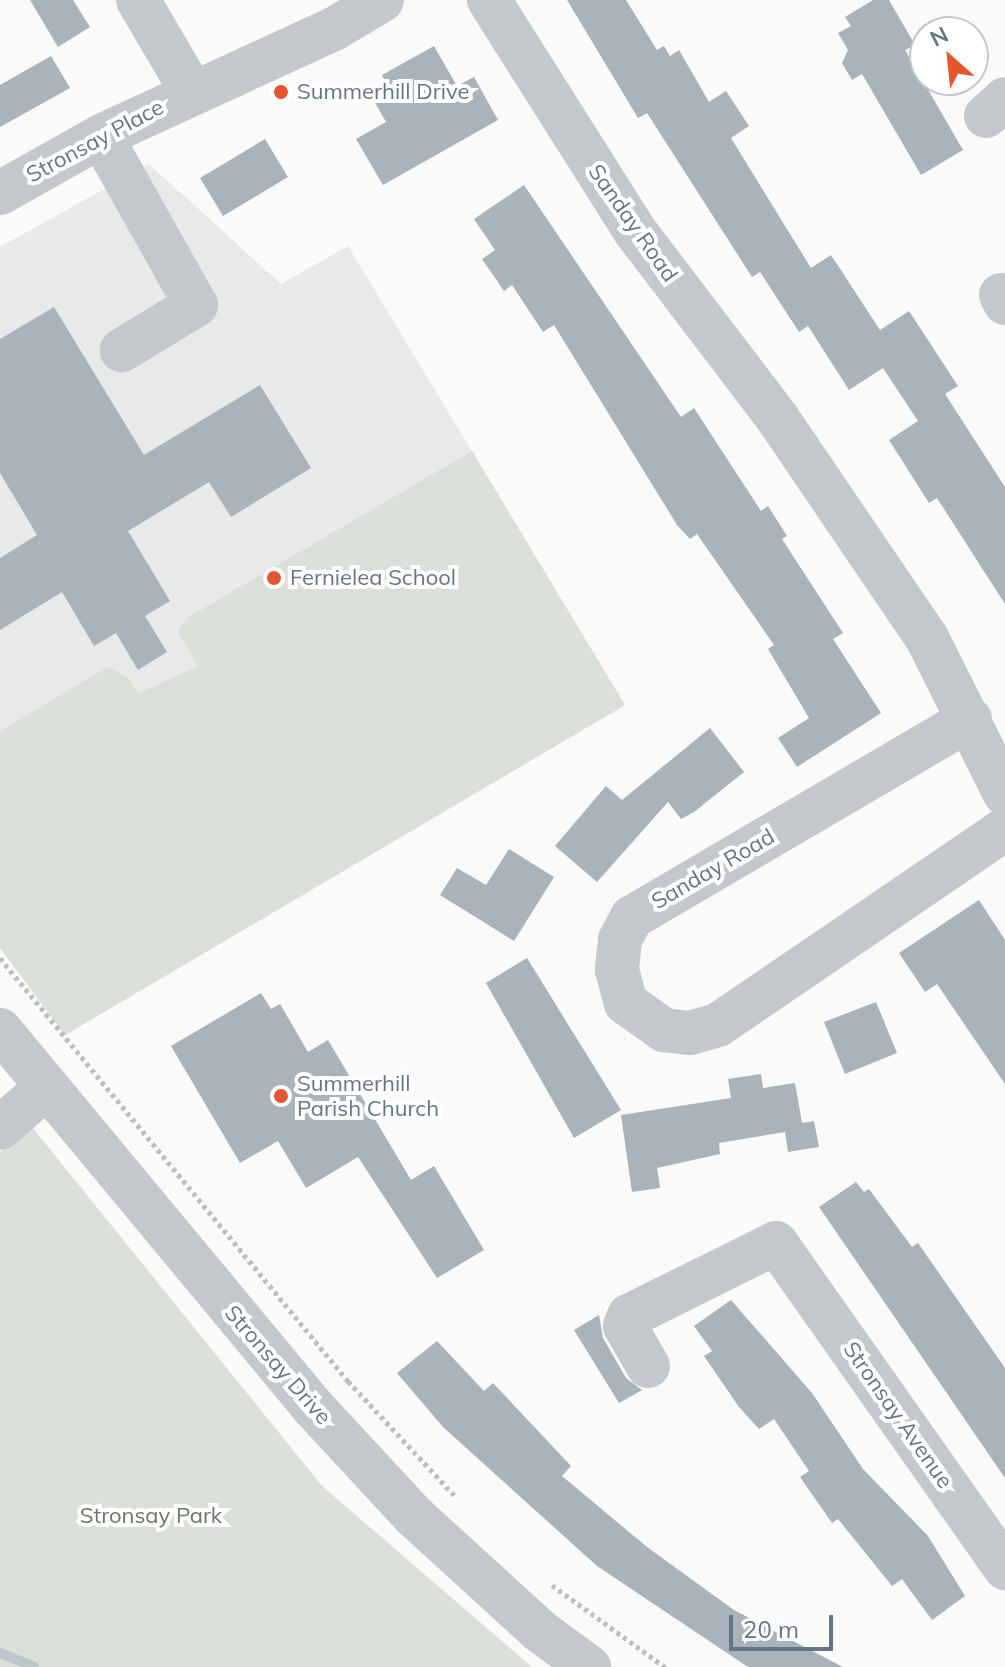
<!DOCTYPE html>
<html>
<head>
<meta charset="utf-8">
<style>
  body { margin:0 }
  #map { position:relative; width:1005px; height:1667px; overflow:hidden; background:#fafaf8; font-family:Mulish,sans-serif }
  div>[style] { position:absolute }
  .built>* { inset:0; background:#e8e9e9 }
  .green>* { inset:0; background:#dadfd7 }
  .stream>* { height:10px; margin:-5px; padding:0 5px; transform-origin:5px; border-radius:5px; background:#bbc7cb }
  .building>* { inset:0; background:#aab3b9 }
  .path>* { height:5px; margin-top:-2.5px; transform-origin:0; background:repeating-linear-gradient(90deg,#bbbfc2 0 4px,transparent 0 8px) }
  .minor>* { height:44px; margin:-22px; padding:0 22px; transform-origin:22px; border-radius:22px; background:#c3c8cc }
  .dots>* { width:22px; height:22px; translate:-50% -50%; box-sizing:border-box; border:4px solid #fff; border-radius:50% }
  span { translate:-50% -50%; white-space:nowrap; text-align:center; line-height:1.15; -webkit-text-stroke:8px #fff; paint-order:stroke }
  .poi-label { font-size:22px; color:#657683 }
  .left { translate:0 -50%; text-align:left }
  .street-label { font-size:22px; color:#657683 }
  .park-label { font-size:22px; color:#687a64 }
  .north { position:absolute; left:909px; top:16px; width:80px; height:80px; box-sizing:border-box; background:#fff; border:2px solid #c1c8cd; border-radius:50%; rotate:333deg; font-size:22px; font-weight:700; line-height:32px; text-align:center; color:#657683 }
  .north::after { content:''; display:block; margin:auto; width:28px; height:36px; background:#e4572e; clip-path:polygon(50% 0,100% 100%,50% 72%,0 100%) }
  .scale { position:absolute; left:729px; top:1615px; width:104px; height:36px; box-sizing:border-box; border:4px solid #657683; border-top:0; padding-left:10px; font-size:24px; line-height:28px; white-space:nowrap; color:#657683; -webkit-text-stroke:6px #fff; paint-order:stroke }
</style>
</head>
<body>
<div id="map">
  <div class="built">
    <i style="clip-path:polygon(149px 164px,281px 284px,348px 246px,625px 705px,65px 1035px,0 948px,0 247px)"></i>
  </div>
  <div class="green">
    <i style="clip-path:polygon(472px 451px,625px 705px,65px 1035px,0 948px,0 731px,108px 667px,128px 677px,138px 694px,198px 666px,178px 632px,187px 618px)"></i>
    <i style="clip-path:polygon(32px 1127px,322px 1486px,532px 1667px,0 1667px,0 1152px)"></i>
  </div>
  <div class="stream">
    <i style="left:0;top:1653px;width:37px;rotate:22deg"></i>
  </div>
  <div class="building">
    <i style="clip-path:polygon(30px 0,73px 0,90px 27px,58px 47px)"></i>
    <i style="clip-path:polygon(567px 0,626px 0,657px 50px,664px 46px,670px 56px,679px 50px,709px 102px,726px 91px,749px 126px,731px 138px,811px 268px,831px 255px,880px 330px,909px 311px,958px 386px,945px 394px,1005px 487px,1005px 604px,937px 498px,929px 503px,889px 440px,918px 421px,883px 368px,849px 390px,808px 326px,799px 332px,760px 272px,752px 277px,647px 113px,638px 118px)"></i>
    <i style="clip-path:polygon(873px 0,889px 0,915px 45px,905px 50px,963px 150px,921px 175px,862px 74px,852px 80px,842px 63px,848px 50px,838px 33px,851px 26px,845px 17px)"></i>
    <i style="clip-path:polygon(434px 46px,457px 86px,474px 77px,498px 120px,383px 185px,356px 139px,386px 122px,369px 92px,386px 83px,382px 75px)"></i>
    <i style="clip-path:polygon(51px 56px,70px 88px,0 127px,0 85px)"></i>
    <i style="clip-path:polygon(265px 139px,288px 177px,223px 216px,200px 178px)"></i>
    <i style="clip-path:polygon(524px 185px,681px 417px,694px 408px,761px 511px,768px 506px,787px 536px,782px 539px,843px 633px,833px 639px,881px 713px,797px 767px,778px 738px,809px 718px,768px 649px,774px 645px,697px 534px,690px 539px,677px 525px,554px 325px,543px 332px,512px 285px,504px 291px,482px 259px,495px 250px,474px 219px)"></i>
    <i style="clip-path:polygon(54px 307px,144px 455px,260px 385px,311px 468px,231px 517px,209px 482px,128px 531px,170px 601px,145px 616px,167px 652px,138px 670px,116px 633px,94px 646px,62px 592px,0 630px,0 558px,37px 535px,0 473px,0 339px)"></i>
    <i style="clip-path:polygon(710px 728px,744px 772px,694px 812px,681px 819px,668px 802px,597px 882px,555px 846px,606px 786px,622px 800px)"></i>
    <i style="clip-path:polygon(509px 849px,554px 877px,514px 941px,440px 895px,457px 868px,486px 885px)"></i>
    <i style="clip-path:polygon(979px 900px,1005px 940px,1005px 1084px,937px 984px,925px 992px,899px 953px)"></i>
    <i style="clip-path:polygon(527px 958px,621px 1110px,574px 1138px,486px 983px)"></i>
    <i style="clip-path:polygon(261px 993px,271px 1009px,280px 1004px,308px 1052px,328px 1040px,411px 1180px,434px 1166px,484px 1250px,437px 1278px,358px 1157px,306px 1188px,278px 1141px,240px 1163px,171px 1046px)"></i>
    <i style="clip-path:polygon(876px 1002px,897px 1053px,845px 1074px,824px 1022px)"></i>
    <i style="clip-path:polygon(761px 1074px,763px 1088px,795px 1083px,802px 1123px,814px 1121px,819px 1147px,788px 1152px,785px 1132px,719px 1143px,720px 1154px,657px 1168px,660px 1188px,632px 1192px,621px 1115px,731px 1098px,728px 1079px)"></i>
    <i style="clip-path:polygon(856px 1182px,864px 1192px,869px 1189px,912px 1247px,918px 1243px,1005px 1368px,1005px 1478px,819px 1207px)"></i>
    <i style="clip-path:polygon(731px 1300px,812px 1393px,863px 1469px,928px 1536px,965px 1596px,932px 1620px,902px 1579px,892px 1586px,838px 1519px,832px 1523px,800px 1477px,809px 1471px,774px 1419px,759px 1429px,739px 1407px,704px 1356px,712px 1351px,694px 1326px)"></i>
    <i style="clip-path:polygon(599px 1315px,603px 1338px,626px 1378px,642px 1390px,619px 1403px,574px 1330px)"></i>
    <i style="clip-path:polygon(437px 1341px,484px 1391px,493px 1383px,571px 1466px,562px 1476px,647px 1547px,734px 1610px,843px 1667px,748px 1667px,597px 1566px,443px 1427px,397px 1373px)"></i>
  </div>
  <div class="path">
    <i style="left:0;top:958px;width:548px;rotate:50.56deg"></i>
    <i style="left:348px;top:1381px;width:156px;rotate:47.1deg"></i>
    <i style="left:552px;top:1585px;width:140px;rotate:36deg"></i>
  </div>
  <div class="minor">
    <i style="left:138px;top:0;width:107px;rotate:59.6deg"></i>
    <i style="left:489px;top:0;width:273px;rotate:57.7deg"></i>
    <i style="left:635px;top:231px;width:236px;rotate:52.7deg"></i>
    <i style="left:778px;top:419px;width:265px;rotate:55.8deg"></i>
    <i style="left:927px;top:638px;width:174px;rotate:63.4deg"></i>
    <i style="left:986px;top:116px;width:25px;rotate:-42deg"></i>
    <i style="left:101px;top:136px;width:194px;rotate:60.7deg"></i>
    <i style="left:196px;top:305px;width:87px;rotate:148.7deg"></i>
    <i style="left:0;top:193px;width:116px;rotate:-29.4deg"></i>
    <i style="left:101px;top:136px;width:256px;rotate:-24.7deg"></i>
    <i style="left:334px;top:29px;width:56px;rotate:-31.1deg"></i>
    <i style="left:1001px;top:295px;width:9px;rotate:63deg"></i>
    <i style="left:970px;top:719px;width:392px;rotate:149.6deg"></i>
    <i style="left:632px;top:917px;width:26px;rotate:118deg"></i>
    <i style="left:620px;top:940px;width:30px;rotate:96deg"></i>
    <i style="left:617px;top:970px;width:34px;rotate:75deg"></i>
    <i style="left:626px;top:1003px;width:47px;rotate:35.4deg"></i>
    <i style="left:664px;top:1030px;width:26px;rotate:7deg"></i>
    <i style="left:690px;top:1033px;width:29px;rotate:-16deg"></i>
    <i style="left:718px;top:1025px;width:348px;rotate:-34.3deg"></i>
    <i style="left:0;top:1030px;width:489px;rotate:50.3deg"></i>
    <i style="left:312px;top:1406px;width:150px;rotate:47.2deg"></i>
    <i style="left:414px;top:1516px;width:171px;rotate:42.4deg"></i>
    <i style="left:540px;top:1631px;width:61px;rotate:36.3deg"></i>
    <i style="left:0;top:1128px;width:61px;rotate:-41deg"></i>
    <i style="left:648px;top:1366px;width:46px;rotate:-119.9deg"></i>
    <i style="left:625px;top:1326px;width:11px;rotate:-68deg"></i>
    <i style="left:629px;top:1316px;width:164px;rotate:-26.4deg"></i>
    <i style="left:776px;top:1243px;width:398px;rotate:54.8deg"></i>
  </div>
  <div class="dots">
    <i style="left:281px;top:92px;background:#e4572e"></i>
    <i style="left:274px;top:578px;background:#e4572e"></i>
    <i style="left:281px;top:1096px;background:#e4572e"></i>
  </div>
  <div class="poi-label">
    <span class="left" style="left:297px;top:92px">Summerhill Drive</span>
    <span class="left" style="left:290px;top:578px">Fernielea School</span>
    <span class="left" style="left:297px;top:1096px">Summerhill<br>Parish Church</span>
  </div>
  <div class="street-label">
    <span style="left:95px;top:141px;rotate:-28deg">Stronsay Place</span>
    <span style="left:633px;top:223px;rotate:55deg">Sanday Road</span>
    <span style="left:713px;top:869px;rotate:-30deg">Sanday Road</span>
    <span style="left:278px;top:1365px;rotate:49deg">Stronsay Drive</span>
    <span style="left:898px;top:1415px;rotate:55deg">Stronsay Avenue</span>
  </div>
  <div class="park-label">
    <span style="left:151px;top:1516px">Stronsay Park</span>
  </div>
  <div class="north">N</div>
  <div class="scale">20 m</div>
</div>
</body>
</html>
